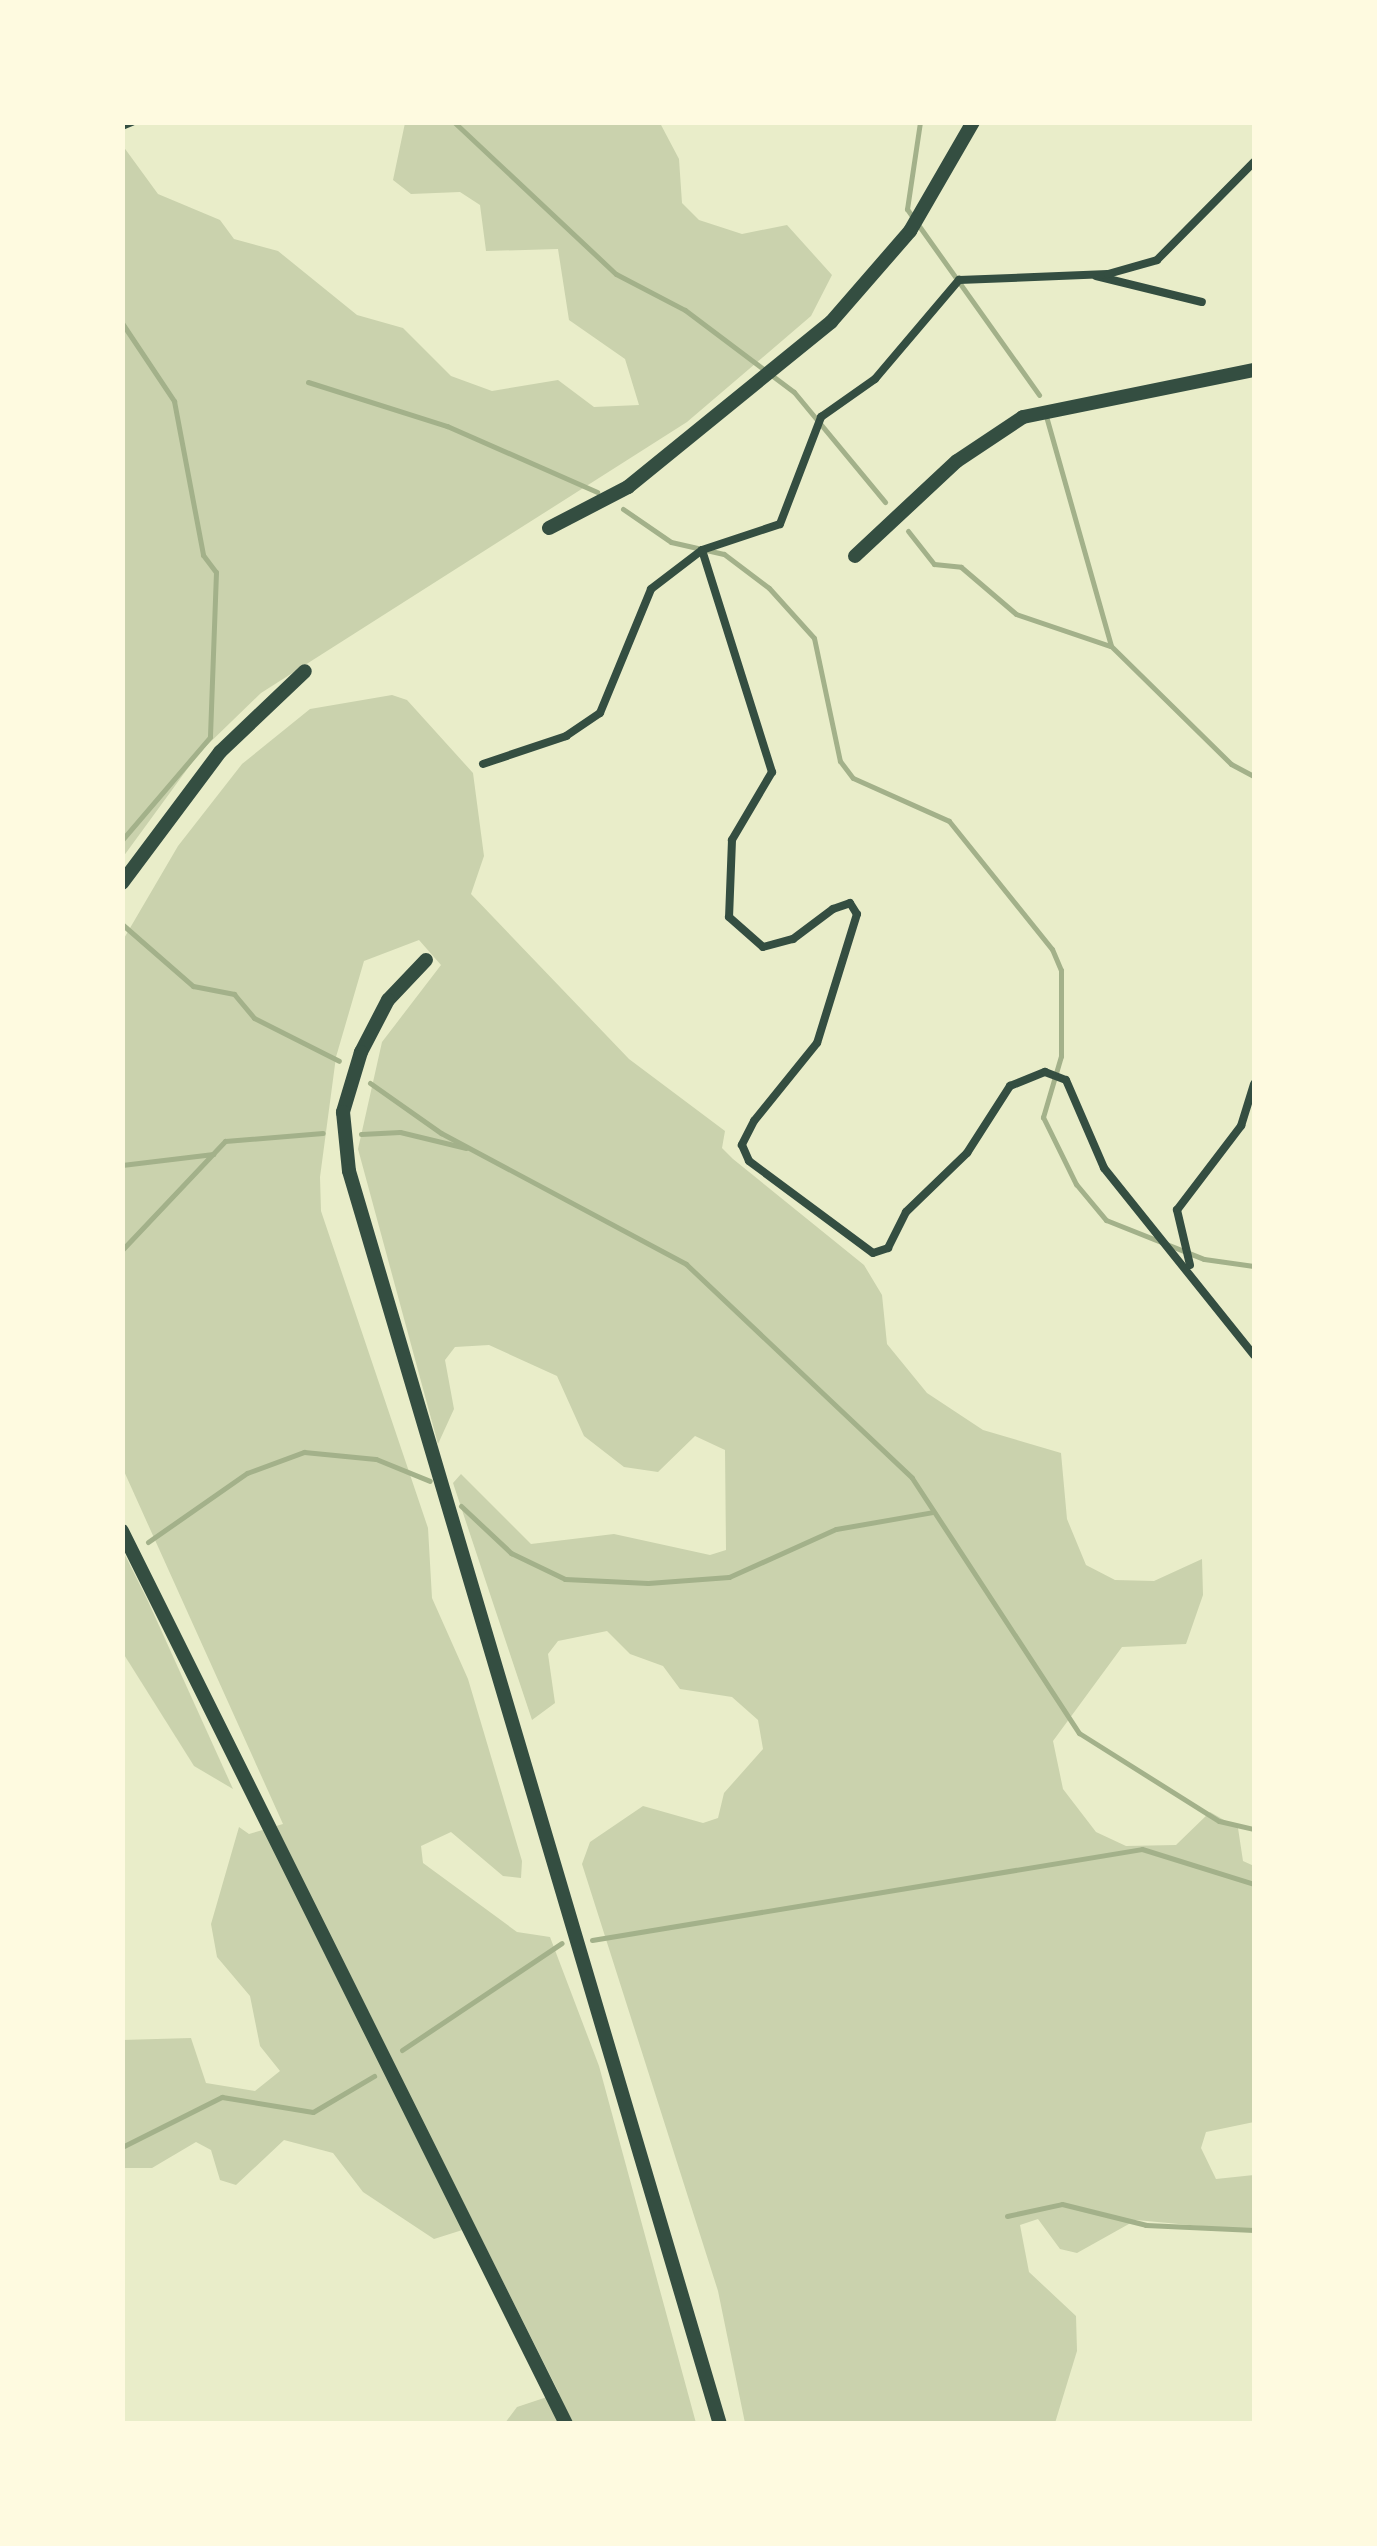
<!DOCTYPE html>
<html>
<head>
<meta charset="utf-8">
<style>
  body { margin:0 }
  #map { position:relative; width:1377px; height:2546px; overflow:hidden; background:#e9edc9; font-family:Manrope,sans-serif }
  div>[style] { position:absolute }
  .green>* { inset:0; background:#cad2ad }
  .stream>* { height:5px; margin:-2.5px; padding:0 2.5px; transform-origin:2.5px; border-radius:2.5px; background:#a3b18a }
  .minor>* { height:8px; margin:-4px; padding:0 4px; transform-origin:4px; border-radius:4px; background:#344e41 }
  .motorway>* { height:14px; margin:-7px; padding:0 7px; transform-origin:7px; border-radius:7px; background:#344e41 }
  span { translate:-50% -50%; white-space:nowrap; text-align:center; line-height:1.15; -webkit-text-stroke:10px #fefae0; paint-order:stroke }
  .frame { position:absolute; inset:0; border:125px solid #fefae0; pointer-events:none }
</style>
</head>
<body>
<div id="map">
  <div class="green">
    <i style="clip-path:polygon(405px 123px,660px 123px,679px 159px,682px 203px,699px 220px,742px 234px,787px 225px,832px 275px,811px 316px,687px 422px,261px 693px,199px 753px,123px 857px,123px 146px,158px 194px,220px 220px,234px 239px,278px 251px,357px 315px,403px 328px,451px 376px,492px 391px,558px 380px,594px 407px,639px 405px,625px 359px,569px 320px,558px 249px,486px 251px,480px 205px,460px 192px,411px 194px,393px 180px)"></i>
    <i style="clip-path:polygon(392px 695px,407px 700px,473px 773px,484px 856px,471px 894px,629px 1059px,725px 1131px,722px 1148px,733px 1159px,864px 1265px,882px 1295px,887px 1344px,927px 1393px,983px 1430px,1061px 1453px,1067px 1519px,1086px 1565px,1115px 1580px,1154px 1581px,1202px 1559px,1203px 1595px,1186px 1644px,1122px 1647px,1053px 1741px,1063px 1789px,1096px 1832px,1126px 1846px,1176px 1845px,1210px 1812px,1238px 1828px,1243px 1861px,1254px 1866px,1254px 2122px,1206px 2132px,1201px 2148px,1216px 2179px,1254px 2175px,1254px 2231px,1136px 2220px,1077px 2253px,1060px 2249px,1038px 2219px,1020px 2225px,1029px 2272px,1076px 2316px,1077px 2351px,1055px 2423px,745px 2423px,718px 2291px,582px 1864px,590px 1842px,643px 1806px,703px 1823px,718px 1818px,724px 1793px,763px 1749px,758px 1720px,732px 1697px,680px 1689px,663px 1666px,630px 1654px,607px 1631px,558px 1641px,548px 1654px,555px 1703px,532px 1720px,453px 1483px,461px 1474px,531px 1544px,614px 1534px,710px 1555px,726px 1550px,725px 1450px,695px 1436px,658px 1472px,624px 1467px,584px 1436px,557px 1376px,489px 1345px,455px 1347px,445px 1360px,454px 1409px,438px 1444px,358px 1149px,382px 1042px,441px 965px,419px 940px,364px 961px,336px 1057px,320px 1177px,321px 1211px,428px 1528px,432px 1598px,468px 1679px,522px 1861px,521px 1878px,503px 1876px,451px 1832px,421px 1846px,423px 1863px,517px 1932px,550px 1937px,599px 2066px,696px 2423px,505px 2423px,517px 2407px,559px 2393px,475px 2226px,434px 2239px,363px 2192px,333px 2153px,284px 2140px,236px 2185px,220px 2180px,211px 2150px,196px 2142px,152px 2168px,123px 2168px,122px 2040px,191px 2038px,206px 2083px,255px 2091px,280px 2071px,260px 2046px,250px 1996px,217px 1957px,211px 1924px,239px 1827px,249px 1834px,283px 1824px,123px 1469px,123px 940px,178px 846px,242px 764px,310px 709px)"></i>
    <i style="clip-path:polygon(122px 1549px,147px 1599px,233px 1789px,194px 1766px,123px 1653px)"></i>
  </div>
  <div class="stream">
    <i style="left:454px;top:122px;width:222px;rotate:43.2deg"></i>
    <i style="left:616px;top:274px;width:78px;rotate:27.6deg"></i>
    <i style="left:685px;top:310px;width:136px;rotate:37deg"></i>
    <i style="left:794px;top:392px;width:143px;rotate:50.4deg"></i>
    <i style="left:920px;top:122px;width:88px;rotate:98.5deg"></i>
    <i style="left:907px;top:209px;width:228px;rotate:54.6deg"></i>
    <i style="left:122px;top:323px;width:94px;rotate:56.3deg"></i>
    <i style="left:174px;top:401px;width:157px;rotate:79.3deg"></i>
    <i style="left:203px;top:555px;width:21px;rotate:53deg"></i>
    <i style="left:216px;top:572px;width:165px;rotate:92.1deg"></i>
    <i style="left:210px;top:737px;width:135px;rotate:130.5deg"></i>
    <i style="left:308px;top:382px;width:146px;rotate:17.6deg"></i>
    <i style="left:447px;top:426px;width:164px;rotate:23.7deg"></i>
    <i style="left:1046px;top:416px;width:239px;rotate:74.2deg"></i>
    <i style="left:1111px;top:646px;width:168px;rotate:44.5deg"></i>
    <i style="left:1231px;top:764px;width:26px;rotate:28deg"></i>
    <i style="left:623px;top:509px;width:58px;rotate:34.5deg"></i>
    <i style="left:671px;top:542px;width:54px;rotate:12.8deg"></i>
    <i style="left:724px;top:554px;width:56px;rotate:37.1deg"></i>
    <i style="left:769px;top:588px;width:67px;rotate:48deg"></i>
    <i style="left:814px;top:638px;width:126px;rotate:78.1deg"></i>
    <i style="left:840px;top:761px;width:21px;rotate:53deg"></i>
    <i style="left:853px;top:778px;width:105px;rotate:24.1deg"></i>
    <i style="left:949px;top:821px;width:164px;rotate:51.2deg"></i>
    <i style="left:1052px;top:949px;width:23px;rotate:67deg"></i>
    <i style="left:1061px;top:970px;width:86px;rotate:90deg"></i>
    <i style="left:1061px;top:1056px;width:64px;rotate:106.4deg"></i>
    <i style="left:1043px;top:1117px;width:75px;rotate:63.8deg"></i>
    <i style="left:1076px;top:1184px;width:47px;rotate:50.2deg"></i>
    <i style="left:1106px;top:1220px;width:105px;rotate:21.7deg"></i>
    <i style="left:1204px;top:1259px;width:50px;rotate:8deg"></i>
    <i style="left:908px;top:531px;width:42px;rotate:51.8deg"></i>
    <i style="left:934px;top:564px;width:27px;rotate:6deg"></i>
    <i style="left:961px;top:567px;width:72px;rotate:40.5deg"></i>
    <i style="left:1016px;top:614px;width:99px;rotate:18.8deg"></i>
    <i style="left:123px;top:925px;width:93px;rotate:41.1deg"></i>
    <i style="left:193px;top:986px;width:42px;rotate:11deg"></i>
    <i style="left:234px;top:994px;width:31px;rotate:50deg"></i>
    <i style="left:254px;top:1018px;width:95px;rotate:26.8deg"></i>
    <i style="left:370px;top:1083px;width:87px;rotate:35.2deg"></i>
    <i style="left:441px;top:1133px;width:278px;rotate:28.1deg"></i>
    <i style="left:686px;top:1264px;width:311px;rotate:43.4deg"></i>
    <i style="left:912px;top:1478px;width:305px;rotate:56.8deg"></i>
    <i style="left:1079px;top:1733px;width:165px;rotate:32.2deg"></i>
    <i style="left:1219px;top:1821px;width:36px;rotate:13deg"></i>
    <i style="left:361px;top:1134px;width:39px;rotate:-3deg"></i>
    <i style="left:400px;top:1132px;width:68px;rotate:13.6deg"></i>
    <i style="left:122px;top:1165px;width:92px;rotate:-6.9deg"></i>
    <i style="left:122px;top:1250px;width:150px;rotate:-46.6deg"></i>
    <i style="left:225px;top:1141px;width:98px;rotate:-4.7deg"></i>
    <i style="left:461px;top:1506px;width:69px;rotate:43.2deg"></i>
    <i style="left:511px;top:1553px;width:60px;rotate:25.7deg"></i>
    <i style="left:565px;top:1579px;width:83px;rotate:2.8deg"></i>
    <i style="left:648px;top:1583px;width:81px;rotate:-4.2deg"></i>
    <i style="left:729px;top:1577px;width:117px;rotate:-24.2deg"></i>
    <i style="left:836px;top:1529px;width:98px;rotate:-9.9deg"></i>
    <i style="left:148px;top:1542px;width:121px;rotate:-34.9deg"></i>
    <i style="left:247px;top:1473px;width:61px;rotate:-20.2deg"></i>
    <i style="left:304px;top:1452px;width:72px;rotate:5.6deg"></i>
    <i style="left:376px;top:1459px;width:58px;rotate:22.2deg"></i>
    <i style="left:592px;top:1940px;width:557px;rotate:-9.39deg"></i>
    <i style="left:1142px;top:1849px;width:117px;rotate:17.4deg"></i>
    <i style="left:402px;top:2050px;width:192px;rotate:-33.8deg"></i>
    <i style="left:122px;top:2147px;width:112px;rotate:-26.6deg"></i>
    <i style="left:222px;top:2097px;width:92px;rotate:9.4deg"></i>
    <i style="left:313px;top:2112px;width:71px;rotate:-30.5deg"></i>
    <i style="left:1007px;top:2216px;width:56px;rotate:-12.3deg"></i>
    <i style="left:1062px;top:2204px;width:87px;rotate:14deg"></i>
    <i style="left:1146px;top:2225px;width:108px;rotate:2.7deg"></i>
  </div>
  <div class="minor">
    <i style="left:122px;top:126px;width:11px;rotate:-22deg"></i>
    <i style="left:1096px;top:276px;width:109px;rotate:13.8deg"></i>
    <i style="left:702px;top:550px;width:233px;rotate:72.5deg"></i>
    <i style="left:772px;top:772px;width:79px;rotate:120.5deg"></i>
    <i style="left:732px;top:840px;width:77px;rotate:92.2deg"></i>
    <i style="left:729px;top:917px;width:45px;rotate:41.4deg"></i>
    <i style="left:763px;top:947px;width:31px;rotate:-15deg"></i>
    <i style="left:793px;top:939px;width:50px;rotate:-36.9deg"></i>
    <i style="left:833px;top:909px;width:18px;rotate:-19deg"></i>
    <i style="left:850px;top:903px;width:13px;rotate:58deg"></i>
    <i style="left:857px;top:914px;width:135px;rotate:107.2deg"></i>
    <i style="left:817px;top:1043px;width:100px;rotate:128.9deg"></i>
    <i style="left:754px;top:1121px;width:27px;rotate:117deg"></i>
    <i style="left:742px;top:1145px;width:17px;rotate:66deg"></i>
    <i style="left:749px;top:1161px;width:154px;rotate:36.6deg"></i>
    <i style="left:873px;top:1253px;width:16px;rotate:-18deg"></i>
    <i style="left:888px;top:1248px;width:40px;rotate:-63.4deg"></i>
    <i style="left:906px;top:1212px;width:85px;rotate:-44deg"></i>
    <i style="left:967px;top:1153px;width:80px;rotate:-57.3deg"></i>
    <i style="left:1010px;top:1086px;width:38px;rotate:-22deg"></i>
    <i style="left:1045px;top:1072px;width:22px;rotate:21deg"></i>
    <i style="left:1066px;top:1080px;width:96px;rotate:66.6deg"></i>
    <i style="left:1104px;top:1168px;width:240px;rotate:51.3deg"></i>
    <i style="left:483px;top:764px;width:88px;rotate:-18.6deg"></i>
    <i style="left:566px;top:736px;width:41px;rotate:-34.1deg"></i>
    <i style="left:600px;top:713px;width:134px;rotate:-67.6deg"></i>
    <i style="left:651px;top:589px;width:64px;rotate:-37.4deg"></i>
    <i style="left:702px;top:550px;width:82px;rotate:-18.4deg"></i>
    <i style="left:780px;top:524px;width:115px;rotate:-69deg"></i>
    <i style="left:821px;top:417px;width:66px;rotate:-35.1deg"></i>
    <i style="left:875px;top:379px;width:130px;rotate:-49.7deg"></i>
    <i style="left:959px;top:280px;width:149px;rotate:-2.3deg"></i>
    <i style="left:1108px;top:274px;width:51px;rotate:-15.9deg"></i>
    <i style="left:1157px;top:260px;width:138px;rotate:-45.3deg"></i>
    <i style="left:1190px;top:1265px;width:57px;rotate:-103.3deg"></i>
    <i style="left:1177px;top:1210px;width:106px;rotate:-52.7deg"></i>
    <i style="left:1241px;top:1126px;width:44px;rotate:-72.8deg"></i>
  </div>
  <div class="motorway">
    <i style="left:549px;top:528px;width:89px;rotate:-27.4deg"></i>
    <i style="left:628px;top:487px;width:262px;rotate:-39.1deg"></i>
    <i style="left:831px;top:322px;width:121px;rotate:-49deg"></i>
    <i style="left:910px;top:231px;width:126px;rotate:-60deg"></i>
    <i style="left:855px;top:556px;width:139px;rotate:-43deg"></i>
    <i style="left:957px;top:461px;width:79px;rotate:-33.7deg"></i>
    <i style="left:1023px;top:417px;width:236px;rotate:-11.5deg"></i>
    <i style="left:122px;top:883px;width:164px;rotate:-53.2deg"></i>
    <i style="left:220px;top:752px;width:117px;rotate:-43.6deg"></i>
    <i style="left:426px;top:960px;width:55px;rotate:133.5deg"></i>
    <i style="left:388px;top:1000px;width:59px;rotate:117.4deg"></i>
    <i style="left:361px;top:1052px;width:63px;rotate:106.7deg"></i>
    <i style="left:343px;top:1112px;width:59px;rotate:84.2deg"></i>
    <i style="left:349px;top:1171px;width:1307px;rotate:73.51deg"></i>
    <i style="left:122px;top:1531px;width:997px;rotate:63.56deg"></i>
  </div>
  <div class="frame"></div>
</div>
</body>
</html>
